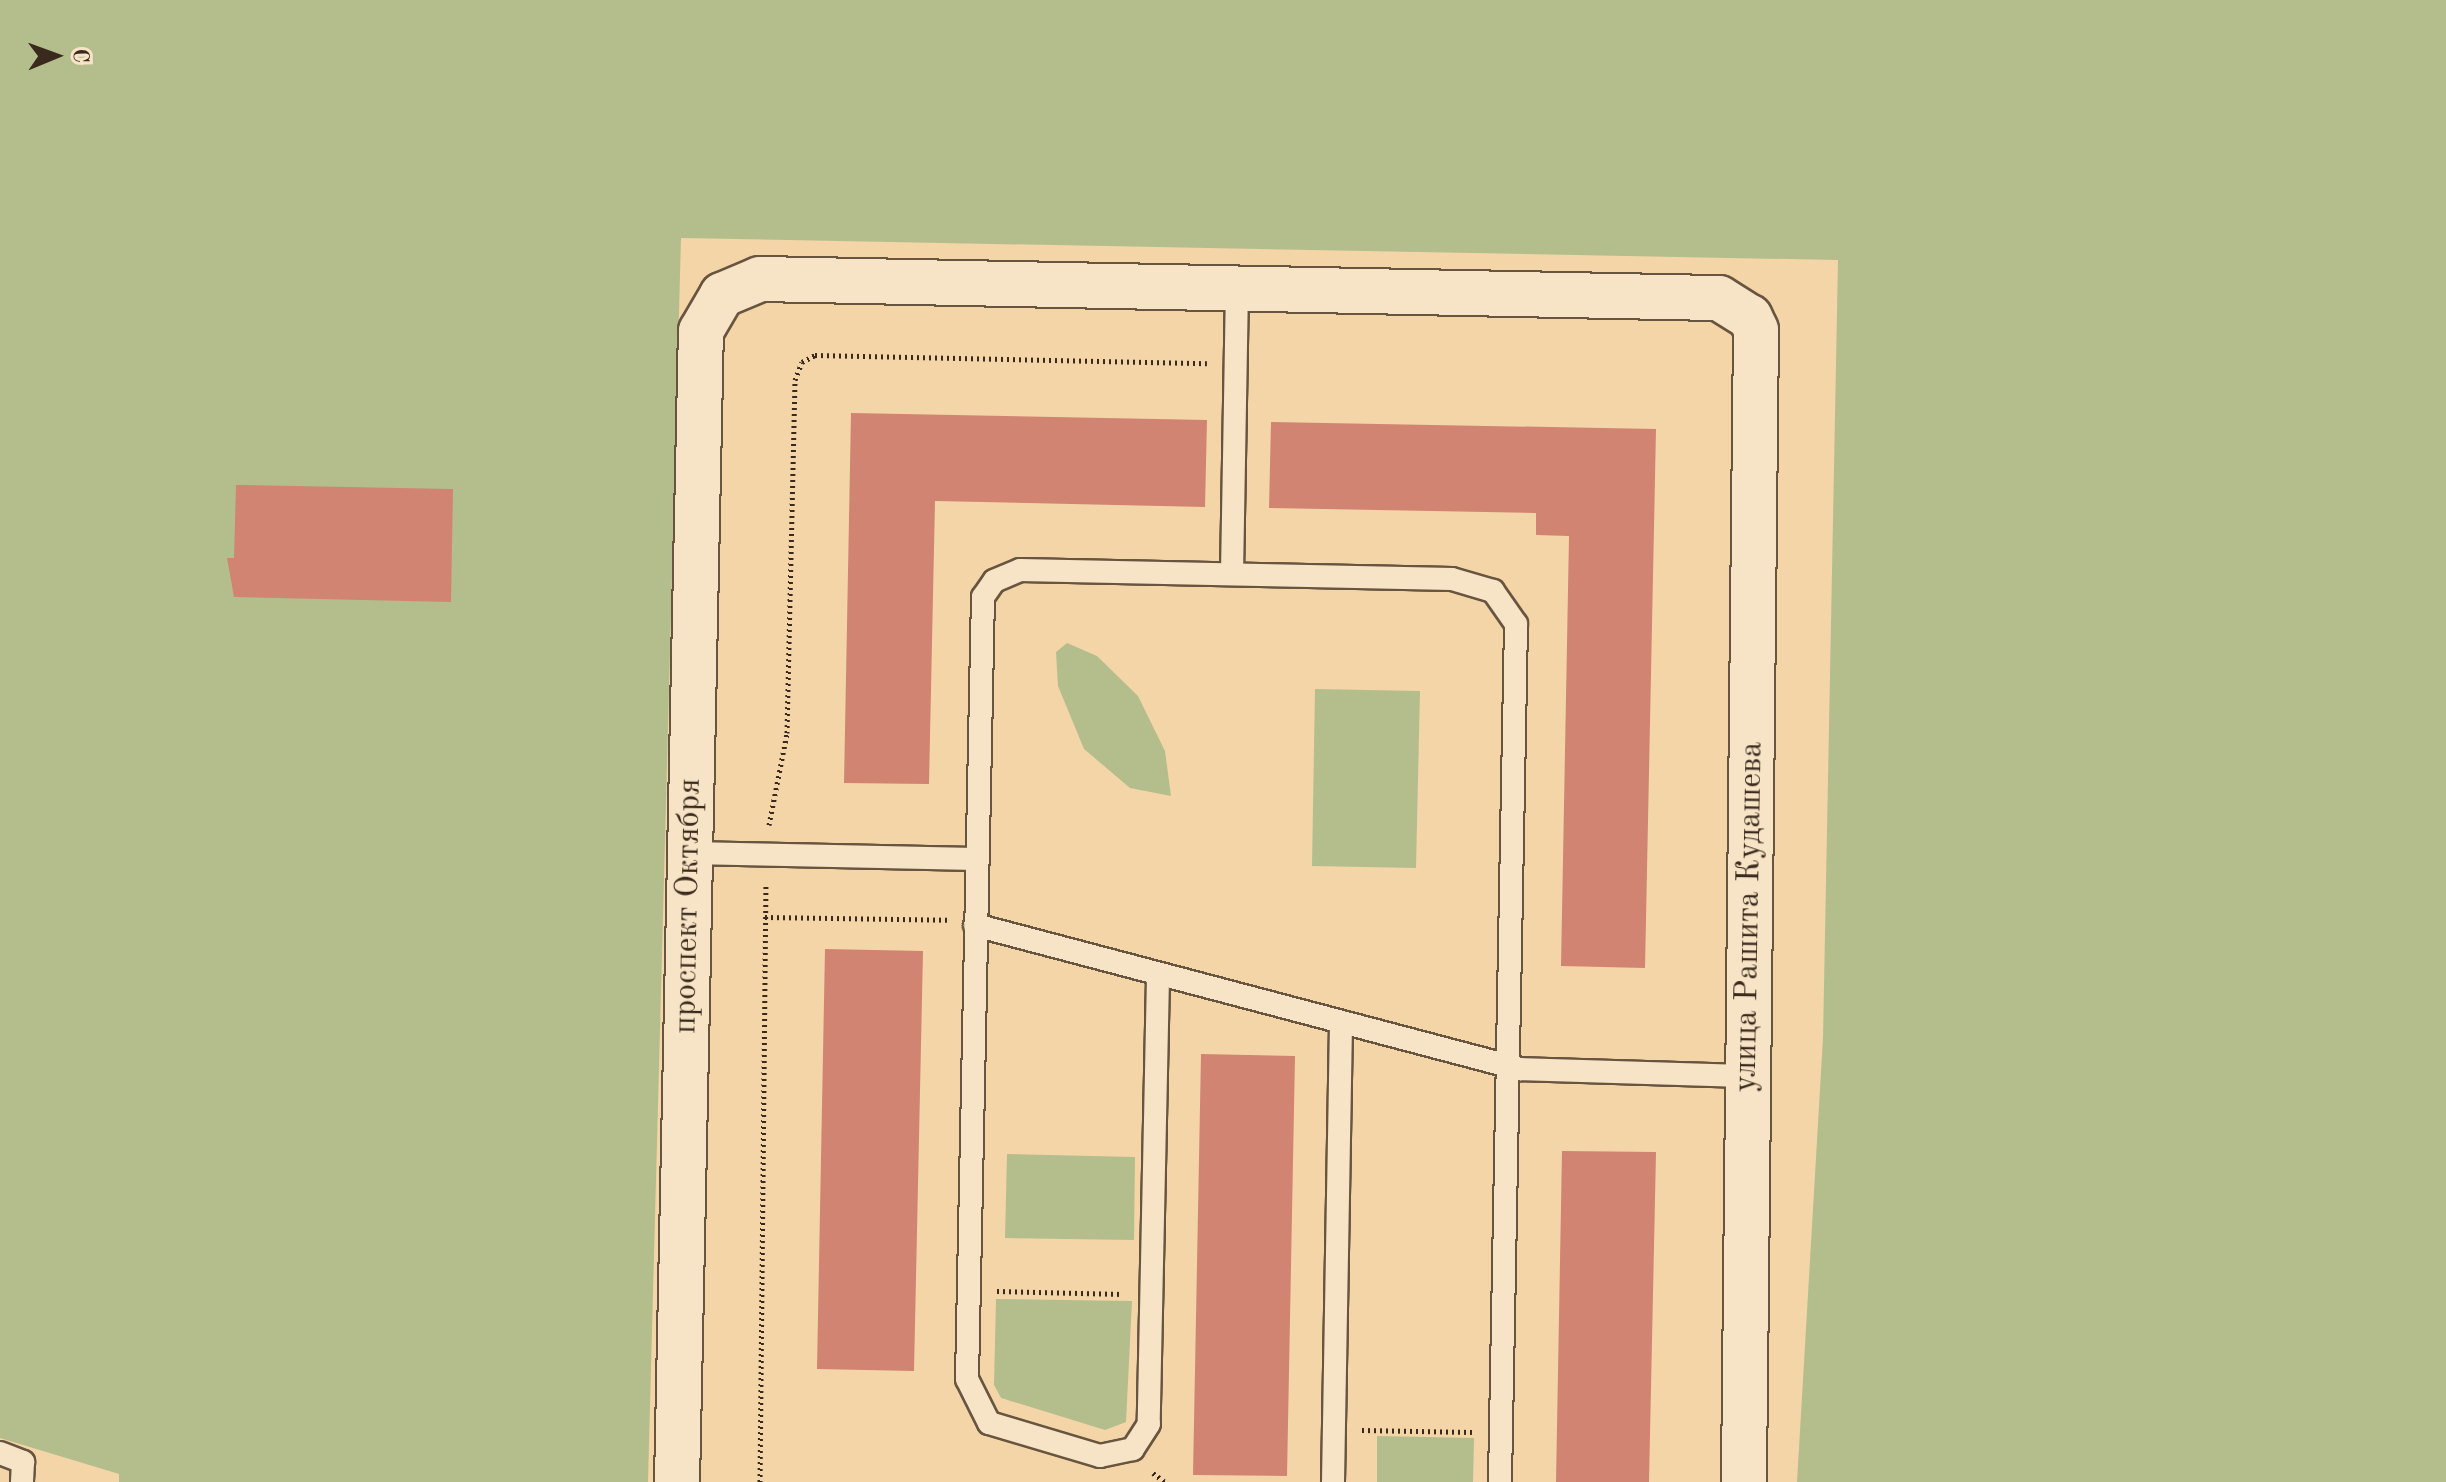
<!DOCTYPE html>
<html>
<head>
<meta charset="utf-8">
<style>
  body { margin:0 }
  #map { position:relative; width:2446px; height:1482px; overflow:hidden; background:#f3d5a8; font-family:"Old Standard TT",serif }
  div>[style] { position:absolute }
  .green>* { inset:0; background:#b4be8c }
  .building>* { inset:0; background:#d18471 }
  .path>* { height:5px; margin-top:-2.5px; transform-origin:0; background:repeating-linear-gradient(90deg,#3a2a1d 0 2px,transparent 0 6px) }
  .roads { filter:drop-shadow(2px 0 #685540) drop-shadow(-2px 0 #685540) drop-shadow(0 2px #685540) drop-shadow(0 -2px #685540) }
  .lane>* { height:22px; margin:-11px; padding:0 11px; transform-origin:11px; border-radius:11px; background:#f7e4c6 }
  .street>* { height:44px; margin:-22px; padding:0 22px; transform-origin:22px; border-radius:22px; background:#f7e4c6 }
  span { translate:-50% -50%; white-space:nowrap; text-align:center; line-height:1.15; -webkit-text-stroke:7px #f7e4c6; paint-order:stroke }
  .street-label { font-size:32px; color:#3a2a1d }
  .north { position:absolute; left:16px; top:16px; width:80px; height:80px; -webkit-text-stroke:6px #f7e4c6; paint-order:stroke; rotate:89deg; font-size:22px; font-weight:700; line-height:32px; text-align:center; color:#3a2a1d }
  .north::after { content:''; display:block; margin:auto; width:28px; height:36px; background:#3a2a1d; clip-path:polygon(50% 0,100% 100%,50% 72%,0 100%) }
</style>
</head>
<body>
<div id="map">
  <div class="green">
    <i style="clip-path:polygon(0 0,2446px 0,2446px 1482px,1797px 1482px,1823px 1038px,1838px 260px,681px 238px,648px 1482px,119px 1482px,119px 1474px,0 1438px)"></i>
    <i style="clip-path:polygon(1067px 643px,1097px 656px,1138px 696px,1165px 751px,1171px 796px,1130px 788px,1084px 749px,1058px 686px,1056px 652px)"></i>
    <i style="clip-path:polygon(1315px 689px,1420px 691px,1416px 868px,1312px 866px)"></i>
    <i style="clip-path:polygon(1007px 1154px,1135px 1157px,1134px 1240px,1005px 1238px)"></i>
    <i style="clip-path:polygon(996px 1299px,1132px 1301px,1126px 1422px,1105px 1430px,1001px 1398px,994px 1385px)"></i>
    <i style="clip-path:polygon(1377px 1436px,1474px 1438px,1473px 1482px,1377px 1482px)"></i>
  </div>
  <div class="building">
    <i style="clip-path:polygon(851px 413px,1207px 420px,1205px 507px,935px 501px,929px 784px,844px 783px)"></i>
    <i style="clip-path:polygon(1271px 422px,1656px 429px,1645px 968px,1561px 966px,1569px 536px,1536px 535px,1536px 513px,1269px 508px)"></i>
    <i style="clip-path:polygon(236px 485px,453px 489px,451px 602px,234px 597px,227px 558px,234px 558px)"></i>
    <i style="clip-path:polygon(825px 949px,923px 951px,914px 1371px,817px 1369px)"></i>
    <i style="clip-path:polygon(1201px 1054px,1295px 1056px,1287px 1476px,1193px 1475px)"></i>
    <i style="clip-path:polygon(1562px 1151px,1656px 1152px,1649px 1482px,1556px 1482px)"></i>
  </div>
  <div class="path">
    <i style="left:769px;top:825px;width:94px;rotate:-78.9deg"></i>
    <i style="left:787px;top:733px;width:353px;rotate:-88.7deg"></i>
    <i style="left:795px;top:380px;width:19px;rotate:-69deg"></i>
    <i style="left:802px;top:362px;width:15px;rotate:-28deg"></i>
    <i style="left:815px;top:355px;width:392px;rotate:1.2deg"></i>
    <i style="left:765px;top:917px;width:183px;rotate:0.9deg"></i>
    <i style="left:997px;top:1291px;width:126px;rotate:1.4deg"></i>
    <i style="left:1362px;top:1430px;width:110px;rotate:1deg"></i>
    <i style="left:1153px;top:1473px;width:15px;rotate:37deg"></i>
    <i style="left:760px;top:1482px;width:599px;rotate:-89.43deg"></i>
  </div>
  <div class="roads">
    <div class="lane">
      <i style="left:1232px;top:574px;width:285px;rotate:-89deg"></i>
      <i style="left:690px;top:853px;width:286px;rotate:1.2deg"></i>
      <i style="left:975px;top:925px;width:564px;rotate:14.8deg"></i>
      <i style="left:1520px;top:1069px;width:229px;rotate:1.8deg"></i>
      <i style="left:1158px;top:977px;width:447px;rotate:91.2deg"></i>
      <i style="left:1149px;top:1424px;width:30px;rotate:123deg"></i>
      <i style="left:1133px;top:1449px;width:34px;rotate:168deg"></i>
      <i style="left:1100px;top:1456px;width:116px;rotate:-163.4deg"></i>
      <i style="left:989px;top:1423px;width:49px;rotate:-116.6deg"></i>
      <i style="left:967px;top:1379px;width:782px;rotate:-88.83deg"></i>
      <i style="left:983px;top:597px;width:19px;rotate:-55deg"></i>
      <i style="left:994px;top:581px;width:28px;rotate:-23deg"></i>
      <i style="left:1020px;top:570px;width:432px;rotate:1.2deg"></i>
      <i style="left:1452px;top:579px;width:43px;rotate:16.3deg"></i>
      <i style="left:1493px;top:591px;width:40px;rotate:55.1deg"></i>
      <i style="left:1516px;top:624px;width:858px;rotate:91.07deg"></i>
      <i style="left:0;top:1453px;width:25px;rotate:21deg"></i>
      <i style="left:23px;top:1462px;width:20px;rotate:93deg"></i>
      <i style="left:1333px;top:1482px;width:460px;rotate:-89deg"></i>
    </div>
    <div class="street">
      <i style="left:677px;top:1482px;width:1151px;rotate:-88.81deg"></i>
      <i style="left:701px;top:331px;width:42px;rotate:-59.7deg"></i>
      <i style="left:722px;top:295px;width:41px;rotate:-22.8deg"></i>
      <i style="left:760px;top:279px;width:959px;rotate:1.14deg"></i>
      <i style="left:1719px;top:298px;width:36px;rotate:32deg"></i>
      <i style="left:1750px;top:317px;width:14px;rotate:65deg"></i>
      <i style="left:1756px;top:330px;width:1152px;rotate:90.6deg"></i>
    </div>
  </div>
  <div class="street-label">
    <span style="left:689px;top:906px;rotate:-89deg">проспект Октября</span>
    <span style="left:1750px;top:917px;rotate:-89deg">улица Рашита Кудашева</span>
  </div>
  <div class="north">С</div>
</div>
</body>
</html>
